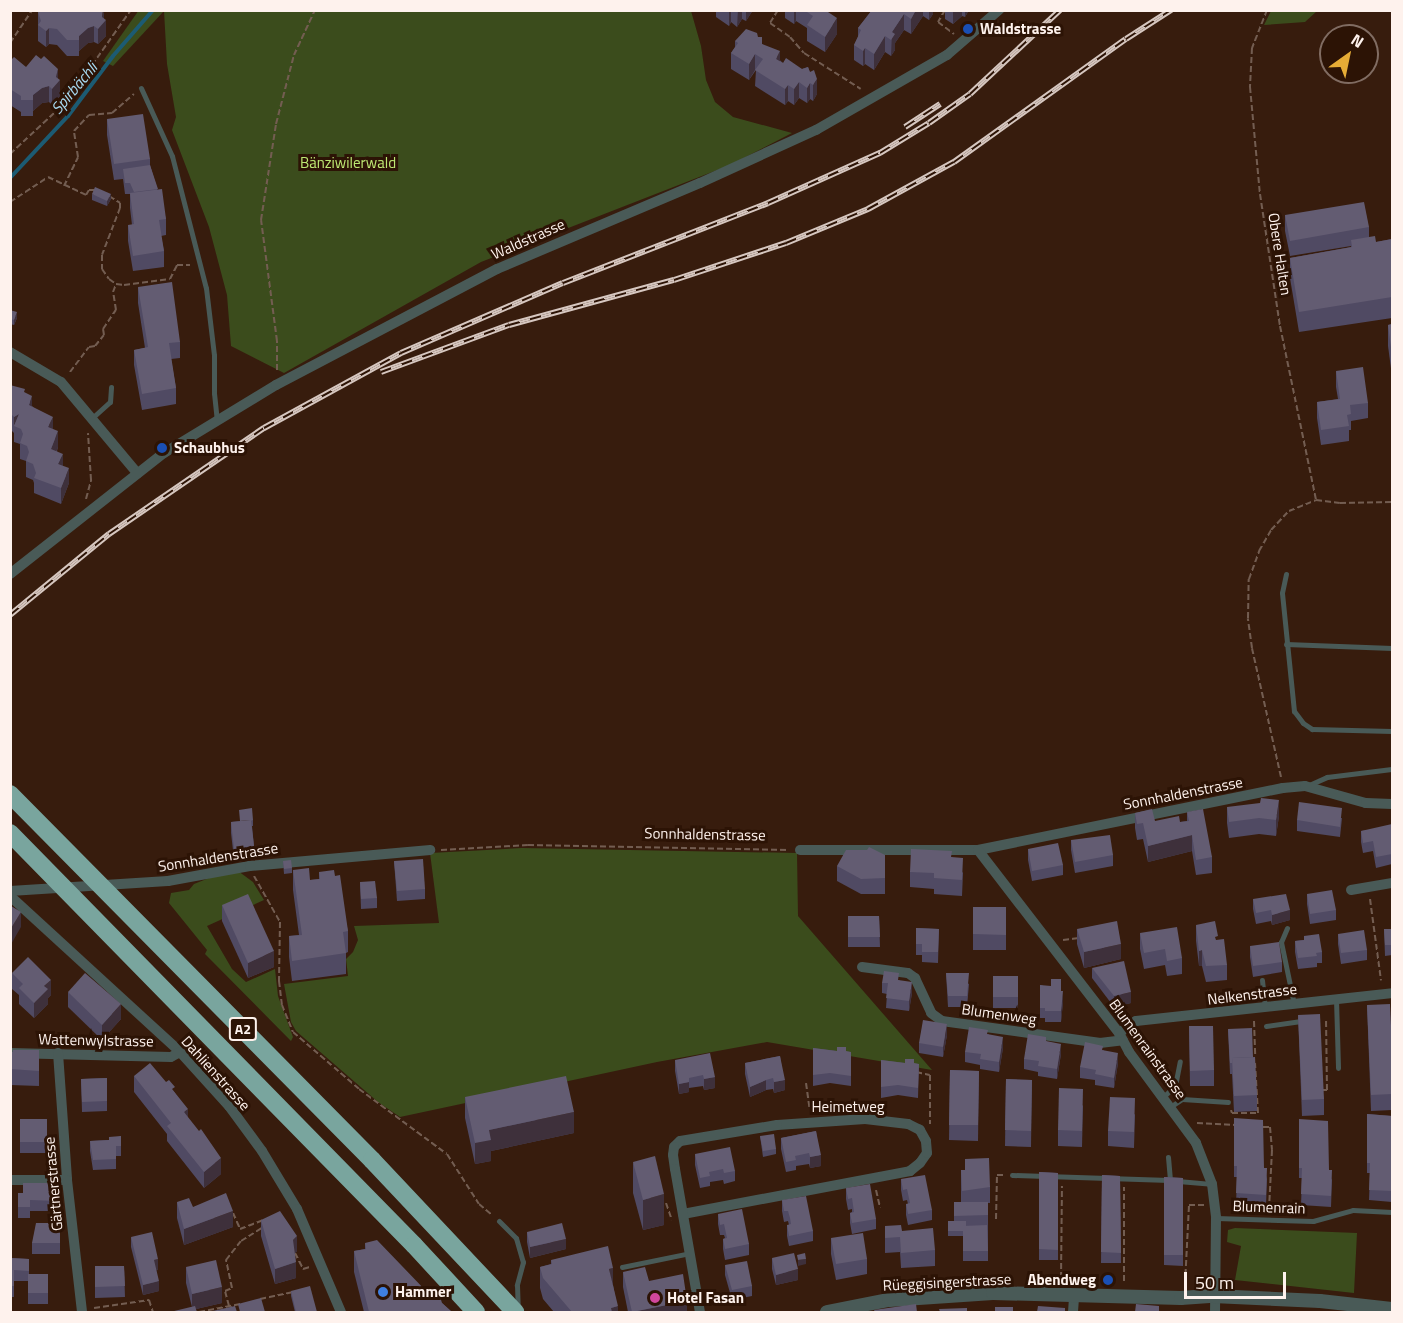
<!DOCTYPE html>
<html>
<head>
<meta charset="utf-8">
<style>
  body { margin:0 }
  #map { position:relative; width:1403px; height:1323px; overflow:hidden; background:#371c0d; font-family:"Titillium Web",sans-serif }
  div>[style] { position:absolute }
  .green>* { inset:0; background:#3b4c1c }
  .stream>* { height:4px; margin:-2px; padding:0 2px; transform-origin:2px; border-radius:2px; background:#1c5b73 }
  .path>* { height:2px; margin-top:-1px; transform-origin:0; background:repeating-linear-gradient(90deg,#735d51 0 6px,transparent 0 9px) }
  .service>* { height:5px; margin:-2.5px; padding:0 2.5px; transform-origin:2.5px; border-radius:2.5px; background:#495a57 }
  .minor>* { height:10px; margin:-5px; padding:0 5px; transform-origin:5px; border-radius:5px; background:#495a57 }
  .tertiary>* { height:14px; margin:-7px; padding:0 7px; transform-origin:7px; border-radius:7px; background:#495a57 }
  .motorway>* { height:18px; margin:-9px; padding:0 9px; transform-origin:9px; border-radius:9px; background:#79a59e }
  .rail>* { height:6px; margin-top:-3px; transform-origin:0; background:repeating-linear-gradient(90deg,#2c1305 0 11px,#d6c7c0 0 22px); box-sizing:border-box; border-block:2px solid #d6c7c0 }
  .wall>* { inset:0; background:#504a63 }
  .shaded-wall>* { inset:0; background:#3e303b }
  .building>* { inset:0; background:#635c72 }
  .dots>* { width:16px; height:16px; translate:-50% -50%; box-sizing:border-box; border:3px solid #2c1305; border-radius:50% }
  span { translate:-50% -50%; white-space:nowrap; text-align:center; line-height:1.15; -webkit-text-stroke:6px #2c1305; paint-order:stroke }
  .shield-label span { padding:2px 4px; background:#2c1305; border:2px solid; border-radius:4px; -webkit-text-stroke-width:0 }
  .shield-label { font-size:14px; color:#fef2ed; font-weight:700 }
  .poi-label { font-size:15px; color:#fef2ed; font-weight:700 }
  .left { translate:0 -50%; text-align:left }
  .right { translate:-100% -50%; text-align:right }
  .park-label { font-size:15px; color:#bde873 }
  .street-label { font-size:15px; color:#fef2ed }
  .water-label { font-size:16px; color:#a7d9f0; font-style:italic }
  .frame { position:absolute; inset:0; border:12px solid #fef2ed; pointer-events:none }
  .north { position:absolute; left:1319px; top:24px; width:60px; height:60px; box-sizing:border-box; background:#2c1305; border:2px solid #806c62; border-radius:50%; rotate:33deg; font-size:16px; font-weight:700; line-height:24px; text-align:center; color:#fef2ed }
  .north::after { content:''; display:block; margin:auto; width:21px; height:27px; background:#e6ac36; clip-path:polygon(50% 0,100% 100%,50% 72%,0 100%) }
  .scale { position:absolute; left:1184px; top:1272px; width:102px; height:27px; box-sizing:border-box; border:3px solid #fef2ed; border-top:0; padding-left:8px; font-size:18px; line-height:21px; white-space:nowrap; color:#fef2ed; -webkit-text-stroke:4px #2c1305; paint-order:stroke }
</style>
</head>
<body>
<div id="map">
  <div class="green">
    <i style="clip-path:polygon(139px 10px,164px 11px,113px 66px,103px 61px)"></i>
    <i style="clip-path:polygon(164px 11px,691px 11px,701px 46px,706px 80px,715px 102px,733px 117px,792px 133px,730px 165px,481px 262px,284px 373px,231px 346px,227px 295px,209px 227px,172px 130px,176px 117px,167px 64px)"></i>
    <i style="clip-path:polygon(1271px 11px,1271px 10px,1317px 11px,1305px 22px,1264px 25px)"></i>
    <i style="clip-path:polygon(522px 848px,797px 853px,798px 916px,932px 1070px,767px 1042px,657px 1062px,400px 1117px,378px 1102px,296px 1031px,291px 1022px,284px 984px,348px 976px,346px 959px,353px 952px,358px 940px,354px 926px,439px 923px,430px 853px)"></i>
    <i style="clip-path:polygon(238px 871px,253px 882px,264px 900px,207px 926px,232px 969px,246px 982px,275px 969px,278px 996px,293px 1037px,291px 1041px,205px 954px,207px 950px,169px 903px,171px 893px,189px 890px,194px 884px,214px 876px)"></i>
    <i style="clip-path:polygon(1235px 1228px,1357px 1233px,1354px 1293px,1235px 1280px,1241px 1246px,1227px 1242px,1228px 1230px)"></i>
  </div>
  <div class="stream">
    <i style="left:10px;top:178px;width:85px;rotate:-46.9deg"></i>
    <i style="left:68px;top:116px;width:75px;rotate:-53.1deg"></i>
    <i style="left:113px;top:56px;width:61px;rotate:-49deg"></i>
  </div>
  <div class="path">
    <i style="left:778px;top:10px;width:15px;rotate:122deg"></i>
    <i style="left:770px;top:23px;width:24px;rotate:35deg"></i>
    <i style="left:790px;top:37px;width:21px;rotate:49deg"></i>
    <i style="left:804px;top:53px;width:67px;rotate:32.3deg"></i>
    <i style="left:945px;top:10px;width:14px;rotate:120deg"></i>
    <i style="left:938px;top:22px;width:20px;rotate:37deg"></i>
    <i style="left:1267px;top:10px;width:41px;rotate:111.5deg"></i>
    <i style="left:1252px;top:48px;width:39px;rotate:93deg"></i>
    <i style="left:1250px;top:87px;width:107px;rotate:84.7deg"></i>
    <i style="left:1260px;top:194px;width:134px;rotate:81.4deg"></i>
    <i style="left:1280px;top:326px;width:178px;rotate:78.3deg"></i>
    <i style="left:10px;top:43px;width:40px;rotate:-56deg"></i>
    <i style="left:10px;top:154px;width:76px;rotate:-42.9deg"></i>
    <i style="left:66px;top:102px;width:113px;rotate:-54.8deg"></i>
    <i style="left:64px;top:186px;width:32px;rotate:-64deg"></i>
    <i style="left:78px;top:157px;width:26px;rotate:-99deg"></i>
    <i style="left:74px;top:131px;width:22px;rotate:-47deg"></i>
    <i style="left:89px;top:115px;width:23px;rotate:-5deg"></i>
    <i style="left:112px;top:113px;width:29px;rotate:-41deg"></i>
    <i style="left:109px;top:196px;width:13px;rotate:32deg"></i>
    <i style="left:120px;top:203px;width:5px;rotate:90deg"></i>
    <i style="left:120px;top:208px;width:50px;rotate:111deg"></i>
    <i style="left:102px;top:255px;width:14px;rotate:90deg"></i>
    <i style="left:102px;top:269px;width:12px;rotate:55deg"></i>
    <i style="left:109px;top:279px;width:9px;rotate:36deg"></i>
    <i style="left:116px;top:284px;width:8px;rotate:7deg"></i>
    <i style="left:124px;top:285px;width:46px;rotate:-7.4deg"></i>
    <i style="left:170px;top:279px;width:16px;rotate:-63deg"></i>
    <i style="left:177px;top:265px;width:13px"></i>
    <i style="left:10px;top:202px;width:45px;rotate:-33.3deg"></i>
    <i style="left:48px;top:177px;width:42px;rotate:25.3deg"></i>
    <i style="left:86px;top:195px;width:6px;rotate:-59deg"></i>
    <i style="left:89px;top:190px;width:6px"></i>
    <i style="left:277px;top:370px;width:29px;rotate:-90deg"></i>
    <i style="left:277px;top:341px;width:122px;rotate:-97.5deg"></i>
    <i style="left:261px;top:220px;width:97px;rotate:-81.1deg"></i>
    <i style="left:276px;top:124px;width:71px;rotate:-75.4deg"></i>
    <i style="left:294px;top:55px;width:50px;rotate:-65deg"></i>
    <i style="left:70px;top:372px;width:31px;rotate:-53deg"></i>
    <i style="left:89px;top:347px;width:6px;rotate:-9deg"></i>
    <i style="left:95px;top:346px;width:14px;rotate:-51deg"></i>
    <i style="left:104px;top:335px;width:6px;rotate:-99deg"></i>
    <i style="left:103px;top:329px;width:23px;rotate:-56deg"></i>
    <i style="left:116px;top:310px;width:18px;rotate:-99deg"></i>
    <i style="left:113px;top:292px;width:9px;rotate:-69deg"></i>
    <i style="left:86px;top:499px;width:20px;rotate:-75deg"></i>
    <i style="left:91px;top:480px;width:47px;rotate:-93.7deg"></i>
    <i style="left:1281px;top:777px;width:132px;rotate:-102.7deg"></i>
    <i style="left:1252px;top:648px;width:30px;rotate:-98deg"></i>
    <i style="left:1248px;top:618px;width:39px;rotate:-89deg"></i>
    <i style="left:1249px;top:579px;width:30px;rotate:-70deg"></i>
    <i style="left:1259px;top:551px;width:24px;rotate:-60deg"></i>
    <i style="left:1271px;top:530px;width:26px;rotate:-47deg"></i>
    <i style="left:1289px;top:511px;width:29px;rotate:-22deg"></i>
    <i style="left:1316px;top:500px;width:24px;rotate:7deg"></i>
    <i style="left:1340px;top:503px;width:52px;rotate:-1.1deg"></i>
    <i style="left:441px;top:850px;width:87px;rotate:-3.3deg"></i>
    <i style="left:528px;top:845px;width:261px;rotate:1.1deg"></i>
    <i style="left:254px;top:876px;width:53px;rotate:60.5deg"></i>
    <i style="left:280px;top:922px;width:59px;rotate:91deg"></i>
    <i style="left:279px;top:981px;width:24px;rotate:83deg"></i>
    <i style="left:282px;top:1005px;width:29px;rotate:68deg"></i>
    <i style="left:293px;top:1032px;width:87px;rotate:40.8deg"></i>
    <i style="left:359px;top:1089px;width:109px;rotate:36.5deg"></i>
    <i style="left:447px;top:1154px;width:59px;rotate:57.4deg"></i>
    <i style="left:479px;top:1204px;width:17px;rotate:40deg"></i>
    <i style="left:1370px;top:899px;width:82px;rotate:82.3deg"></i>
    <i style="left:1063px;top:940px;width:16px;rotate:-7deg"></i>
    <i style="left:1254px;top:1021px;width:36px;rotate:88deg"></i>
    <i style="left:916px;top:1072px;width:14px;rotate:12deg"></i>
    <i style="left:930px;top:1075px;width:49px;rotate:90deg"></i>
    <i style="left:806px;top:1083px;width:27px;rotate:82deg"></i>
    <i style="left:1323px;top:1090px;width:4px"></i>
    <i style="left:1327px;top:1090px;width:71px;rotate:-90.8deg"></i>
    <i style="left:1231px;top:1110px;width:3px;rotate:72deg"></i>
    <i style="left:1232px;top:1113px;width:26px"></i>
    <i style="left:1258px;top:1113px;width:50px;rotate:-93.4deg"></i>
    <i style="left:1197px;top:1123px;width:39px;rotate:3deg"></i>
    <i style="left:1263px;top:1127px;width:7px"></i>
    <i style="left:1270px;top:1127px;width:23px;rotate:85deg"></i>
    <i style="left:1272px;top:1150px;width:60px;rotate:92.9deg"></i>
    <i style="left:876px;top:1190px;width:18px;rotate:77deg"></i>
    <i style="left:666px;top:1203px;width:18px;rotate:71deg"></i>
    <i style="left:233px;top:1213px;width:17px;rotate:66deg"></i>
    <i style="left:240px;top:1229px;width:25px;rotate:-21deg"></i>
    <i style="left:996px;top:1219px;width:44px;rotate:-88.7deg"></i>
    <i style="left:997px;top:1175px;width:6px"></i>
    <i style="left:295px;top:1253px;width:18px;rotate:63deg"></i>
    <i style="left:303px;top:1269px;width:7px;rotate:-16deg"></i>
    <i style="left:1061px;top:1278px;width:92px;rotate:-89.4deg"></i>
    <i style="left:1124px;top:1281px;width:94px;rotate:-90deg"></i>
    <i style="left:1185px;top:1284px;width:79px;rotate:-87.1deg"></i>
    <i style="left:1189px;top:1205px;width:15px"></i>
    <i style="left:260px;top:1299px;width:34px;rotate:-12deg"></i>
    <i style="left:229px;top:1306px;width:16px;rotate:-105deg"></i>
    <i style="left:225px;top:1291px;width:8px;rotate:-23deg"></i>
    <i style="left:232px;top:1288px;width:29px;rotate:-102deg"></i>
    <i style="left:226px;top:1260px;width:24px;rotate:-52deg"></i>
    <i style="left:241px;top:1241px;width:26px;rotate:-32deg"></i>
    <i style="left:94px;top:1308px;width:56px;rotate:-8.3deg"></i>
    <i style="left:149px;top:1300px;width:13px;rotate:72deg"></i>
    <i style="left:199px;top:1312px;width:42px;rotate:-11deg"></i>
  </div>
  <div class="service">
    <i style="left:141px;top:88px;width:75px;rotate:65.5deg"></i>
    <i style="left:172px;top:156px;width:136px;rotate:75.6deg"></i>
    <i style="left:206px;top:288px;width:67px;rotate:83.2deg"></i>
    <i style="left:214px;top:355px;width:38px;rotate:90deg"></i>
    <i style="left:214px;top:393px;width:27px;rotate:84deg"></i>
    <i style="left:92px;top:418px;width:24px;rotate:-42deg"></i>
    <i style="left:110px;top:402px;width:15px;rotate:-86deg"></i>
    <i style="left:1286px;top:574px;width:19px;rotate:102deg"></i>
    <i style="left:1282px;top:593px;width:119px;rotate:84.2deg"></i>
    <i style="left:1294px;top:711px;width:15px;rotate:53deg"></i>
    <i style="left:1303px;top:723px;width:11px;rotate:34deg"></i>
    <i style="left:1312px;top:729px;width:80px;rotate:1.4deg"></i>
    <i style="left:1286px;top:644px;width:106px;rotate:2.2deg"></i>
    <i style="left:1309px;top:785px;width:20px;rotate:-24deg"></i>
    <i style="left:1327px;top:777px;width:65px;rotate:-7deg"></i>
    <i style="left:1287px;top:928px;width:15px;rotate:113deg"></i>
    <i style="left:1281px;top:942px;width:63px;rotate:78.2deg"></i>
    <i style="left:1262px;top:980px;width:28px;rotate:84deg"></i>
    <i style="left:1336px;top:999px;width:69px;rotate:88.3deg"></i>
    <i style="left:1266px;top:1026px;width:37px;rotate:-8deg"></i>
    <i style="left:1163px;top:1097px;width:16px;rotate:-43deg"></i>
    <i style="left:1175px;top:1086px;width:25px;rotate:-79deg"></i>
    <i style="left:1170px;top:1107px;width:14px;rotate:-34deg"></i>
    <i style="left:1182px;top:1099px;width:46px;rotate:3.7deg"></i>
    <i style="left:1168px;top:1157px;width:23px;rotate:85deg"></i>
    <i style="left:1012px;top:1175px;width:157px;rotate:1.8deg"></i>
    <i style="left:1178px;top:1181px;width:33px;rotate:5deg"></i>
    <i style="left:1216px;top:1218px;width:97px;rotate:1.8deg"></i>
    <i style="left:1313px;top:1221px;width:41px;rotate:-15.4deg"></i>
    <i style="left:1353px;top:1210px;width:39px;rotate:3deg"></i>
    <i style="left:499px;top:1221px;width:24px;rotate:45deg"></i>
    <i style="left:516px;top:1238px;width:25px;rotate:74deg"></i>
    <i style="left:523px;top:1262px;width:24px;rotate:105deg"></i>
    <i style="left:517px;top:1285px;width:24px;rotate:88deg"></i>
    <i style="left:622px;top:1267px;width:69px;rotate:-11.6deg"></i>
  </div>
  <div class="minor">
    <i style="left:10px;top:352px;width:59px;rotate:30.5deg"></i>
    <i style="left:61px;top:382px;width:119px;rotate:50.1deg"></i>
    <i style="left:10px;top:574px;width:196px;rotate:-38.2deg"></i>
    <i style="left:164px;top:453px;width:131px;rotate:-31.3deg"></i>
    <i style="left:276px;top:385px;width:250px;rotate:-27.7deg"></i>
    <i style="left:497px;top:269px;width:220px;rotate:-23deg"></i>
    <i style="left:700px;top:183px;width:128px;rotate:-24.6deg"></i>
    <i style="left:816px;top:130px;width:151px;rotate:-29.8deg"></i>
    <i style="left:947px;top:55px;width:69px;rotate:-40.9deg"></i>
    <i style="left:800px;top:850px;width:178px"></i>
    <i style="left:978px;top:850px;width:311px;rotate:-11.5deg"></i>
    <i style="left:1283px;top:788px;width:22px;rotate:-5deg"></i>
    <i style="left:1305px;top:786px;width:63px;rotate:15.6deg"></i>
    <i style="left:1366px;top:803px;width:26px;rotate:2deg"></i>
    <i style="left:978px;top:850px;width:231px;rotate:52.4deg"></i>
    <i style="left:1119px;top:1033px;width:21px;rotate:62deg"></i>
    <i style="left:1129px;top:1052px;width:113px;rotate:53.6deg"></i>
    <i style="left:1196px;top:1143px;width:44px;rotate:68.7deg"></i>
    <i style="left:1212px;top:1184px;width:34px;rotate:83deg"></i>
    <i style="left:1216px;top:1218px;width:94px;rotate:90.6deg"></i>
    <i style="left:1351px;top:890px;width:42px;rotate:-9.7deg"></i>
    <i style="left:10px;top:891px;width:158px;rotate:-3.6deg"></i>
    <i style="left:168px;top:881px;width:83px;rotate:-10.4deg"></i>
    <i style="left:250px;top:866px;width:181px;rotate:-5.1deg"></i>
    <i style="left:10px;top:896px;width:231px;rotate:42.5deg"></i>
    <i style="left:180px;top:1052px;width:73px;rotate:47.8deg"></i>
    <i style="left:229px;top:1106px;width:56px;rotate:53.7deg"></i>
    <i style="left:262px;top:1151px;width:68px;rotate:58.9deg"></i>
    <i style="left:297px;top:1209px;width:112px;rotate:66.9deg"></i>
    <i style="left:862px;top:967px;width:46px;rotate:7.4deg"></i>
    <i style="left:908px;top:973px;width:9px;rotate:36deg"></i>
    <i style="left:915px;top:978px;width:38px;rotate:65deg"></i>
    <i style="left:931px;top:1013px;width:14px;rotate:36deg"></i>
    <i style="left:942px;top:1021px;width:160px;rotate:7.9deg"></i>
    <i style="left:1100px;top:1043px;width:23px;rotate:-7deg"></i>
    <i style="left:1119px;top:1033px;width:21px;rotate:-35deg"></i>
    <i style="left:1136px;top:1021px;width:258px;rotate:-6.2deg"></i>
    <i style="left:10px;top:1053px;width:161px;rotate:1.4deg"></i>
    <i style="left:171px;top:1057px;width:10px;rotate:-29deg"></i>
    <i style="left:58px;top:1053px;width:127px;rotate:85.9deg"></i>
    <i style="left:67px;top:1180px;width:133px;rotate:83.5deg"></i>
    <i style="left:10px;top:1180px;width:57px"></i>
    <i style="left:683px;top:1214px;width:231px;rotate:-10.7deg"></i>
    <i style="left:910px;top:1171px;width:13px;rotate:-39deg"></i>
    <i style="left:920px;top:1163px;width:12px;rotate:-55deg"></i>
    <i style="left:927px;top:1153px;width:12px;rotate:-95deg"></i>
    <i style="left:926px;top:1141px;width:13px;rotate:-119deg"></i>
    <i style="left:920px;top:1130px;width:13px;rotate:-153deg"></i>
    <i style="left:908px;top:1124px;width:43px;rotate:-173.4deg"></i>
    <i style="left:865px;top:1119px;width:88px;rotate:176.1deg"></i>
    <i style="left:777px;top:1125px;width:98px;rotate:170.6deg"></i>
    <i style="left:680px;top:1141px;width:8px;rotate:135deg"></i>
    <i style="left:674px;top:1147px;width:8px;rotate:97deg"></i>
    <i style="left:673px;top:1155px;width:14px;rotate:82deg"></i>
    <i style="left:675px;top:1169px;width:145px;rotate:80.1deg"></i>
    <i style="left:1073px;top:1312px;width:16px;rotate:-86deg"></i>
  </div>
  <div class="tertiary">
    <i style="left:827px;top:1312px;width:63px;rotate:-11deg"></i>
    <i style="left:889px;top:1300px;width:104px;rotate:-3.9deg"></i>
    <i style="left:993px;top:1293px;width:188px;rotate:1.5deg"></i>
    <i style="left:1181px;top:1298px;width:32px;rotate:-4deg"></i>
    <i style="left:1213px;top:1296px;width:107px;rotate:2.7deg"></i>
    <i style="left:1320px;top:1301px;width:72px;rotate:6.3deg"></i>
  </div>
  <div class="motorway">
    <i style="left:10px;top:794px;width:515px;rotate:45.31deg"></i>
    <i style="left:372px;top:1160px;width:209px;rotate:46.7deg"></i>
    <i style="left:10px;top:833px;width:577px;rotate:45.56deg"></i>
    <i style="left:414px;top:1245px;width:91px;rotate:47.2deg"></i>
  </div>
  <div class="rail">
    <i style="left:905px;top:127px;width:42px;rotate:-33.3deg"></i>
    <i style="left:381px;top:372px;width:136px;rotate:-20.2deg"></i>
    <i style="left:509px;top:325px;width:171px;rotate:-15.3deg"></i>
    <i style="left:674px;top:280px;width:118px;rotate:-18.3deg"></i>
    <i style="left:786px;top:243px;width:89px;rotate:-22.5deg"></i>
    <i style="left:868px;top:209px;width:98px;rotate:-28.7deg"></i>
    <i style="left:954px;top:162px;width:211px;rotate:-35.6deg"></i>
    <i style="left:1126px;top:39px;width:54px;rotate:-32.8deg"></i>
    <i style="left:10px;top:615px;width:128px;rotate:-39.3deg"></i>
    <i style="left:109px;top:534px;width:188px;rotate:-34.4deg"></i>
    <i style="left:264px;top:428px;width:156px;rotate:-28.7deg"></i>
    <i style="left:401px;top:353px;width:176px;rotate:-23.4deg"></i>
    <i style="left:563px;top:283px;width:220px;rotate:-21.3deg"></i>
    <i style="left:768px;top:203px;width:123px;rotate:-24.1deg"></i>
    <i style="left:880px;top:153px;width:57px;rotate:-31.5deg"></i>
    <i style="left:929px;top:123px;width:50px;rotate:-35.3deg"></i>
    <i style="left:970px;top:94px;width:123px;rotate:-43deg"></i>
  </div>
  <div class="wall">
    <i style="clip-path:polygon(716px 10px,753px 10px,746px 21px,742px 19px,737px 27px,731px 22px,729px 26px,716px 17px)"></i>
    <i style="clip-path:polygon(785px 10px,825px 10px,837px 34px,825px 52px,807px 41px,807px 28px,796px 21px,794px 24px,785px 18px)"></i>
    <i style="clip-path:polygon(872px 10px,933px 10px,933px 14px,929px 20px,923px 16px,911px 34px,904px 30px,895px 43px,895px 50px,891px 56px,885px 52px,874px 70px,865px 64px,863px 66px,854px 60px,854px 45px,858px 37px,858px 28px)"></i>
    <i style="clip-path:polygon(945px 10px,969px 10px,965px 17px,962px 16px,953px 24px,945px 19px)"></i>
    <i style="clip-path:polygon(38px 12px,104px 19px,106px 36px,98px 44px,94px 42px,88px 43px,79px 51px,79px 56px,67px 56px,57px 45px,49px 44px,46px 47px,38px 41px)"></i>
    <i style="clip-path:polygon(758px 37px,762px 44px,783px 63px,802px 69px,808px 67px,817px 94px,813px 101px,810px 99px,807px 103px,799px 98px,794px 105px,788px 101px,785px 105px,755px 86px,756px 70px,749px 80px,731px 69px,731px 53px,735px 47px,735px 41px)"></i>
    <i style="clip-path:polygon(10px 61px,58px 79px,60px 96px,52px 105px,49px 102px,42px 103px,33px 111px,33px 116px,21px 116px,21px 112px,10px 105px)"></i>
    <i style="clip-path:polygon(107px 119px,150px 159px,150px 165px,166px 219px,166px 235px,161px 236px,164px 251px,164px 267px,133px 271px,128px 241px,128px 225px,132px 225px,130px 208px,130px 194px,125px 194px,123px 179px,114px 180px,107px 135px)"></i>
    <i style="clip-path:polygon(92px 194px,111px 199px,107px 206px,92px 200px)"></i>
    <i style="clip-path:polygon(1285px 215px,1369px 227px,1369px 237px,1376px 242px,1392px 239px,1392px 318px,1299px 332px,1290px 278px,1290px 258px,1351px 247px,1351px 246px,1290px 256px,1285px 231px)"></i>
    <i style="clip-path:polygon(138px 287px,180px 342px,180px 358px,171px 359px,176px 388px,176px 404px,142px 410px,134px 365px,134px 350px,145px 348px,138px 303px)"></i>
    <i style="clip-path:polygon(10px 310px,17px 318px,14px 325px,10px 324px)"></i>
    <i style="clip-path:polygon(1392px 324px,1392px 376px,1388px 346px,1388px 325px)"></i>
    <i style="clip-path:polygon(1336px 371px,1368px 403px,1368px 418px,1351px 421px,1351px 430px,1349px 430px,1349px 441px,1321px 445px,1317px 418px,1317px 402px,1338px 399px,1336px 387px)"></i>
    <i style="clip-path:polygon(10px 385px,25px 393px,32px 406px,53px 429px,58px 447px,57px 451px,69px 483px,61px 504px,34px 493px,34px 483px,33px 480px,26px 477px,26px 461px,20px 459px,20px 444px,14px 442px,14px 433px,10px 429px)"></i>
    <i style="clip-path:polygon(1227px 807px,1279px 816px,1276px 836px,1259px 834px,1229px 838px,1227px 823px)"></i>
    <i style="clip-path:polygon(1187px 812px,1212px 857px,1212px 873px,1196px 875px,1192px 851px,1148px 862px,1143px 839px,1137px 840px,1135px 828px,1135px 813px,1155px 821px,1180px 822px,1187px 821px)"></i>
    <i style="clip-path:polygon(1342px 818px,1340px 837px,1297px 831px,1297px 820px)"></i>
    <i style="clip-path:polygon(253px 820px,253px 826px,252px 826px,254px 846px,254px 857px,234px 859px,231px 833px,231px 822px)"></i>
    <i style="clip-path:polygon(1392px 827px,1392px 864px,1376px 868px,1373px 851px,1363px 853px,1361px 842px,1361px 831px)"></i>
    <i style="clip-path:polygon(1071px 840px,1113px 855px,1113px 866px,1075px 873px,1071px 850px)"></i>
    <i style="clip-path:polygon(1028px 849px,1063px 865px,1063px 875px,1032px 881px,1028px 860px)"></i>
    <i style="clip-path:polygon(885px 855px,885px 894px,861px 894px,837px 881px,837px 866px)"></i>
    <i style="clip-path:polygon(952px 857px,963px 873px,962px 896px,934px 894px,934px 889px,910px 887px,910px 872px)"></i>
    <i style="clip-path:polygon(283px 861px,292px 868px,292px 873px,284px 874px)"></i>
    <i style="clip-path:polygon(394px 861px,425px 889px,425px 899px,397px 901px)"></i>
    <i style="clip-path:polygon(293px 870px,310px 880px,319px 879px,319px 872px,335px 876px,348px 931px,348px 952px,346px 953px,346px 974px,292px 981px,289px 957px,289px 936px,299px 935px,293px 890px)"></i>
    <i style="clip-path:polygon(360px 882px,377px 898px,377px 908px,361px 909px)"></i>
    <i style="clip-path:polygon(1307px 894px,1336px 910px,1336px 920px,1310px 924px,1307px 904px)"></i>
    <i style="clip-path:polygon(1253px 899px,1290px 920px,1272px 925px,1271px 921px,1256px 924px,1253px 909px)"></i>
    <i style="clip-path:polygon(222px 905px,274px 967px,248px 978px,222px 921px)"></i>
    <i style="clip-path:polygon(973px 907px,1006px 907px,1006px 950px,973px 950px)"></i>
    <i style="clip-path:polygon(848px 916px,879px 916px,880px 947px,848px 947px)"></i>
    <i style="clip-path:polygon(1196px 925px,1227px 965px,1227px 980px,1206px 982px,1202px 966px,1199px 966px,1196px 941px)"></i>
    <i style="clip-path:polygon(916px 928px,939px 929px,938px 963px,922px 962px,922px 955px,916px 955px)"></i>
    <i style="clip-path:polygon(1077px 929px,1121px 959px,1084px 968px,1077px 944px)"></i>
    <i style="clip-path:polygon(1384px 929px,1392px 929px,1392px 955px,1385px 956px)"></i>
    <i style="clip-path:polygon(1140px 933px,1182px 958px,1182px 974px,1167px 976px,1165px 965px,1144px 969px,1140px 949px)"></i>
    <i style="clip-path:polygon(1338px 934px,1367px 950px,1367px 960px,1341px 964px,1338px 944px)"></i>
    <i style="clip-path:polygon(1304px 936px,1322px 952px,1322px 963px,1317px 963px,1317px 967px,1298px 969px,1295px 952px,1295px 941px,1304px 940px)"></i>
    <i style="clip-path:polygon(1250px 946px,1282px 962px,1282px 972px,1253px 977px,1250px 957px)"></i>
    <i style="clip-path:polygon(1092px 968px,1131px 1003px,1114px 1007px,1092px 978px)"></i>
    <i style="clip-path:polygon(12px 973px,51px 995px,48px 998px,48px 1004px,34px 1018px,19px 1004px,19px 995px,12px 989px)"></i>
    <i style="clip-path:polygon(946px 973px,969px 984px,967px 1007px,948px 1007px)"></i>
    <i style="clip-path:polygon(993px 976px,1018px 976px,1018px 1008px,993px 1008px)"></i>
    <i style="clip-path:polygon(899px 980px,912px 993px,909px 1011px,886px 1008px,887px 994px,882px 993px,882px 983px)"></i>
    <i style="clip-path:polygon(1040px 985px,1061px 991px,1063px 1002px,1061px 1022px,1045px 1022px,1045px 1018px,1040px 1018px)"></i>
    <i style="clip-path:polygon(68px 992px,121px 1019px,102px 1040px,68px 1007px)"></i>
    <i style="clip-path:polygon(1367px 1005px,1392px 1046px,1392px 1110px,1371px 1111px)"></i>
    <i style="clip-path:polygon(1298px 1015px,1324px 1099px,1324px 1115px,1302px 1116px)"></i>
    <i style="clip-path:polygon(1189px 1026px,1214px 1070px,1214px 1086px,1190px 1086px)"></i>
    <i style="clip-path:polygon(1228px 1029px,1253px 1057px,1257px 1095px,1257px 1111px,1234px 1112px,1232px 1074px,1230px 1074px)"></i>
    <i style="clip-path:polygon(988px 1034px,1003px 1048px,999px 1072px,980px 1069px,980px 1065px,965px 1062px,965px 1052px)"></i>
    <i style="clip-path:polygon(947px 1035px,943px 1057px,919px 1053px,919px 1043px)"></i>
    <i style="clip-path:polygon(1046px 1041px,1061px 1054px,1057px 1079px,1038px 1076px,1038px 1072px,1024px 1069px,1024px 1059px)"></i>
    <i style="clip-path:polygon(813px 1048px,837px 1051px,851px 1052px,851px 1086px,830px 1083px,813px 1086px)"></i>
    <i style="clip-path:polygon(39px 1050px,39px 1086px,10px 1085px,10px 1052px)"></i>
    <i style="clip-path:polygon(1103px 1050px,1118px 1063px,1114px 1088px,1095px 1085px,1095px 1080px,1080px 1078px,1080px 1067px)"></i>
    <i style="clip-path:polygon(780px 1056px,785px 1090px,774px 1093px,773px 1089px,766px 1090px,750px 1097px,745px 1074px,745px 1063px)"></i>
    <i style="clip-path:polygon(675px 1060px,715px 1077px,715px 1088px,704px 1090px,703px 1086px,689px 1088px,689px 1092px,679px 1094px,675px 1071px)"></i>
    <i style="clip-path:polygon(881px 1060px,905px 1063px,919px 1064px,918px 1098px,898px 1095px,881px 1098px)"></i>
    <i style="clip-path:polygon(950px 1070px,979px 1071px,978px 1141px,949px 1140px)"></i>
    <i style="clip-path:polygon(134px 1076px,166px 1082px,175px 1093px,188px 1118px,221px 1174px,204px 1188px,167px 1141px,167px 1134px,134px 1092px)"></i>
    <i style="clip-path:polygon(107px 1078px,107px 1111px,82px 1112px,81px 1079px)"></i>
    <i style="clip-path:polygon(1006px 1079px,1032px 1080px,1031px 1147px,1005px 1146px)"></i>
    <i style="clip-path:polygon(465px 1097px,574px 1133px,491px 1151px,491px 1161px,475px 1164px,465px 1118px)"></i>
    <i style="clip-path:polygon(1083px 1105px,1082px 1147px,1058px 1146px,1058px 1130px)"></i>
    <i style="clip-path:polygon(1135px 1114px,1134px 1148px,1108px 1146px,1108px 1131px)"></i>
    <i style="clip-path:polygon(1367px 1114px,1392px 1116px,1392px 1202px,1369px 1200px,1370px 1173px,1367px 1173px)"></i>
    <i style="clip-path:polygon(1234px 1118px,1264px 1168px,1267px 1179px,1266px 1205px,1236px 1204px,1237px 1177px,1234px 1177px)"></i>
    <i style="clip-path:polygon(20px 1119px,47px 1119px,47px 1153px,20px 1153px)"></i>
    <i style="clip-path:polygon(1299px 1119px,1332px 1180px,1331px 1207px,1301px 1205px,1302px 1178px,1299px 1178px)"></i>
    <i style="clip-path:polygon(816px 1131px,821px 1166px,810px 1168px,809px 1164px,796px 1166px,796px 1170px,786px 1172px,781px 1149px,781px 1138px)"></i>
    <i style="clip-path:polygon(121px 1136px,121px 1156px,116px 1156px,116px 1169px,93px 1170px,90px 1151px,90px 1141px,109px 1140px)"></i>
    <i style="clip-path:polygon(760px 1136px,776px 1149px,776px 1154px,763px 1157px)"></i>
    <i style="clip-path:polygon(695px 1154px,735px 1171px,735px 1181px,724px 1184px,723px 1180px,710px 1182px,710px 1186px,700px 1188px,695px 1165px)"></i>
    <i style="clip-path:polygon(633px 1162px,664px 1225px,643px 1230px,633px 1193px)"></i>
    <i style="clip-path:polygon(961px 1170px,990px 1187px,990px 1203px,988px 1203px,988px 1261px,963px 1261px,963px 1236px,948px 1236px,948px 1221px,954px 1221px,954px 1202px,961px 1202px)"></i>
    <i style="clip-path:polygon(1039px 1172px,1058px 1173px,1058px 1260px,1039px 1260px)"></i>
    <i style="clip-path:polygon(1102px 1175px,1120px 1176px,1121px 1263px,1101px 1263px)"></i>
    <i style="clip-path:polygon(1164px 1177px,1183px 1178px,1183px 1266px,1164px 1265px)"></i>
    <i style="clip-path:polygon(901px 1179px,932px 1210px,932px 1220px,908px 1225px,906px 1215px,906px 1204px,908px 1204px,907px 1200px,903px 1201px,901px 1190px)"></i>
    <i style="clip-path:polygon(57px 1183px,57px 1211px,30px 1211px,30px 1218px,18px 1218px,18px 1193px,23px 1193px)"></i>
    <i style="clip-path:polygon(846px 1188px,876px 1219px,876px 1229px,852px 1234px,850px 1223px,850px 1213px,852px 1212px,852px 1209px,848px 1210px,846px 1199px)"></i>
    <i style="clip-path:polygon(782px 1200px,813px 1231px,813px 1241px,789px 1246px,787px 1236px,787px 1225px,789px 1225px,788px 1221px,784px 1222px,782px 1211px)"></i>
    <i style="clip-path:polygon(177px 1202px,193px 1207px,233px 1227px,184px 1245px,177px 1218px)"></i>
    <i style="clip-path:polygon(718px 1214px,749px 1244px,749px 1255px,725px 1260px,723px 1249px,723px 1239px,725px 1238px,724px 1235px,720px 1235px,718px 1224px)"></i>
    <i style="clip-path:polygon(1392px 1217px,1392px 1264px,1391px 1264px)"></i>
    <i style="clip-path:polygon(261px 1220px,297px 1251px,295px 1253px,296px 1278px,275px 1284px,261px 1236px)"></i>
    <i style="clip-path:polygon(60px 1223px,60px 1254px,32px 1254px,32px 1243px)"></i>
    <i style="clip-path:polygon(885px 1226px,902px 1231px,935px 1250px,935px 1266px,901px 1268px,900px 1252px,885px 1253px)"></i>
    <i style="clip-path:polygon(527px 1232px,566px 1249px,530px 1258px,527px 1242px)"></i>
    <i style="clip-path:polygon(131px 1237px,158px 1270px,156px 1270px,159px 1291px,143px 1295px,131px 1247px)"></i>
    <i style="clip-path:polygon(831px 1238px,867px 1259px,867px 1274px,836px 1280px,831px 1254px)"></i>
    <i style="clip-path:polygon(365px 1243px,442px 1303px,452px 1312px,364px 1312px,354px 1272px,354px 1251px,365px 1249px)"></i>
    <i style="clip-path:polygon(10px 1258px,29px 1259px,29px 1274px,48px 1274px,48px 1304px,28px 1304px,28px 1281px,14px 1281px,14px 1297px,10px 1297px)"></i>
    <i style="clip-path:polygon(772px 1258px,798px 1280px,776px 1285px,772px 1269px)"></i>
    <i style="clip-path:polygon(551px 1260px,613px 1285px,618px 1312px,554px 1312px,543px 1299px,540px 1288px,540px 1267px,551px 1264px)"></i>
    <i style="clip-path:polygon(725px 1265px,752px 1286px,752px 1296px,732px 1300px,725px 1275px)"></i>
    <i style="clip-path:polygon(95px 1266px,124px 1266px,125px 1297px,95px 1298px)"></i>
    <i style="clip-path:polygon(186px 1267px,222px 1303px,196px 1309px,192px 1307px,186px 1283px)"></i>
    <i style="clip-path:polygon(623px 1272px,649px 1281px,687px 1312px,628px 1312px,623px 1287px)"></i>
    <i style="clip-path:polygon(291px 1291px,317px 1312px,295px 1312px,291px 1296px)"></i>
  </div>
  <div class="shaded-wall">
    <i style="clip-path:polygon(104px 10px,104px 22px,106px 20px,106px 36px,98px 44px,98px 29px)"></i>
    <i style="clip-path:polygon(729px 10px,731px 10px,731px 22px,729px 26px)"></i>
    <i style="clip-path:polygon(738px 10px,742px 10px,742px 19px,737px 27px)"></i>
    <i style="clip-path:polygon(746px 10px,753px 10px,746px 21px)"></i>
    <i style="clip-path:polygon(794px 10px,796px 10px,796px 21px,794px 24px)"></i>
    <i style="clip-path:polygon(916px 10px,923px 10px,923px 16px,911px 34px,911px 19px)"></i>
    <i style="clip-path:polygon(929px 10px,933px 10px,933px 14px,929px 20px)"></i>
    <i style="clip-path:polygon(953px 10px,962px 10px,962px 16px,953px 24px)"></i>
    <i style="clip-path:polygon(965px 10px,969px 10px,965px 17px)"></i>
    <i style="clip-path:polygon(904px 14px,904px 30px,895px 43px,895px 50px,891px 56px,892px 32px)"></i>
    <i style="clip-path:polygon(837px 18px,837px 34px,825px 52px,825px 37px)"></i>
    <i style="clip-path:polygon(94px 26px,94px 42px,88px 43px,79px 51px,79px 36px,88px 28px)"></i>
    <i style="clip-path:polygon(49px 28px,49px 44px,46px 47px,46px 31px)"></i>
    <i style="clip-path:polygon(885px 36px,885px 52px,874px 70px,874px 54px)"></i>
    <i style="clip-path:polygon(865px 48px,865px 64px,863px 66px,863px 51px)"></i>
    <i style="clip-path:polygon(780px 51px,780px 67px,776px 59px)"></i>
    <i style="clip-path:polygon(755px 54px,755px 70px,749px 80px,749px 64px)"></i>
    <i style="clip-path:polygon(58px 69px,58px 82px,60px 80px,60px 96px,52px 105px,52px 89px)"></i>
    <i style="clip-path:polygon(817px 79px,817px 94px,813px 101px,813px 85px)"></i>
    <i style="clip-path:polygon(799px 82px,799px 98px,794px 105px,794px 89px)"></i>
    <i style="clip-path:polygon(810px 83px,810px 99px,807px 103px,807px 88px)"></i>
    <i style="clip-path:polygon(788px 85px,788px 101px,785px 105px,785px 89px)"></i>
    <i style="clip-path:polygon(49px 86px,49px 102px,42px 103px,33px 111px,33px 95px,42px 88px)"></i>
    <i style="clip-path:polygon(111px 194px,111px 199px,107px 206px,107px 201px)"></i>
    <i style="clip-path:polygon(17px 312px,17px 318px,14px 325px,14px 320px)"></i>
    <i style="clip-path:polygon(32px 396px,32px 411px,29px 405px)"></i>
    <i style="clip-path:polygon(19px 414px,14px 426px,14px 417px)"></i>
    <i style="clip-path:polygon(53px 417px,53px 433px,48px 427px)"></i>
    <i style="clip-path:polygon(58px 431px,58px 447px,51px 465px,51px 449px)"></i>
    <i style="clip-path:polygon(63px 454px,63px 469px,58px 464px)"></i>
    <i style="clip-path:polygon(69px 468px,69px 483px,61px 504px,61px 488px)"></i>
    <i style="clip-path:polygon(1279px 800px,1279px 816px,1276px 836px,1276px 820px)"></i>
    <i style="clip-path:polygon(1192px 835px,1192px 851px,1148px 862px,1148px 846px)"></i>
    <i style="clip-path:polygon(1290px 910px,1290px 920px,1272px 925px,1272px 915px)"></i>
    <i style="clip-path:polygon(21px 912px,21px 927px,10px 946px,10px 930px)"></i>
    <i style="clip-path:polygon(1121px 944px,1121px 959px,1084px 968px,1084px 952px)"></i>
    <i style="clip-path:polygon(1202px 950px,1202px 966px,1199px 966px,1199px 951px)"></i>
    <i style="clip-path:polygon(274px 951px,274px 967px,248px 978px,248px 963px)"></i>
    <i style="clip-path:polygon(51px 980px,51px 995px,48px 998px,48px 1004px,34px 1018px,34px 1003px,44px 986px)"></i>
    <i style="clip-path:polygon(912px 982px,912px 993px,909px 1011px,909px 1001px)"></i>
    <i style="clip-path:polygon(1063px 991px,1063px 1002px,1061px 1022px,1061px 1011px)"></i>
    <i style="clip-path:polygon(1131px 992px,1131px 1003px,1114px 1007px,1114px 996px)"></i>
    <i style="clip-path:polygon(121px 1004px,121px 1019px,102px 1040px,102px 1025px)"></i>
    <i style="clip-path:polygon(947px 1024px,947px 1035px,943px 1057px,943px 1047px)"></i>
    <i style="clip-path:polygon(1003px 1037px,1003px 1048px,999px 1072px,999px 1062px)"></i>
    <i style="clip-path:polygon(1061px 1044px,1061px 1054px,1057px 1079px,1057px 1069px)"></i>
    <i style="clip-path:polygon(1118px 1053px,1118px 1063px,1114px 1088px,1114px 1078px)"></i>
    <i style="clip-path:polygon(715px 1077px,715px 1088px,704px 1090px,704px 1079px)"></i>
    <i style="clip-path:polygon(766px 1080px,766px 1090px,750px 1097px,750px 1087px)"></i>
    <i style="clip-path:polygon(785px 1080px,785px 1090px,774px 1093px,774px 1082px)"></i>
    <i style="clip-path:polygon(689px 1082px,689px 1092px,679px 1094px,679px 1084px)"></i>
    <i style="clip-path:polygon(188px 1109px,188px 1125px,184px 1112px)"></i>
    <i style="clip-path:polygon(574px 1112px,574px 1133px,491px 1151px,491px 1161px,475px 1164px,475px 1143px,489px 1130px)"></i>
    <i style="clip-path:polygon(821px 1155px,821px 1166px,810px 1168px,810px 1157px)"></i>
    <i style="clip-path:polygon(221px 1158px,221px 1174px,204px 1188px,204px 1172px)"></i>
    <i style="clip-path:polygon(664px 1194px,664px 1225px,643px 1230px,643px 1200px)"></i>
    <i style="clip-path:polygon(233px 1211px,233px 1227px,184px 1245px,184px 1229px)"></i>
    <i style="clip-path:polygon(297px 1236px,297px 1251px,293px 1256px,293px 1240px)"></i>
    <i style="clip-path:polygon(566px 1239px,566px 1249px,530px 1258px,530px 1247px)"></i>
    <i style="clip-path:polygon(158px 1259px,158px 1270px,154px 1271px,154px 1260px)"></i>
    <i style="clip-path:polygon(806px 1259px,806px 1264px,798px 1266px,798px 1260px)"></i>
    <i style="clip-path:polygon(296px 1262px,296px 1278px,275px 1284px,275px 1269px)"></i>
    <i style="clip-path:polygon(613px 1268px,613px 1289px,609px 1269px)"></i>
    <i style="clip-path:polygon(798px 1269px,798px 1280px,776px 1285px,776px 1275px)"></i>
    <i style="clip-path:polygon(159px 1281px,159px 1291px,143px 1295px,143px 1285px)"></i>
    <i style="clip-path:polygon(222px 1287px,222px 1303px,192px 1310px,192px 1294px)"></i>
    <i style="clip-path:polygon(687px 1301px,687px 1312px,632px 1312px)"></i>
    <i style="clip-path:polygon(618px 1306px,618px 1312px,611px 1312px,611px 1308px)"></i>
  </div>
  <div class="building">
    <i style="clip-path:polygon(40px 10px,103px 10px,102px 17px,106px 20px,98px 29px,94px 26px,88px 28px,79px 36px,79px 40px,67px 40px,57px 29px,49px 28px,46px 31px,38px 25px,41px 21px,38px 12px)"></i>
    <i style="clip-path:polygon(804px 10px,825px 10px,837px 18px,825px 37px,807px 25px,813px 16px)"></i>
    <i style="clip-path:polygon(872px 10px,916px 10px,911px 19px,904px 14px,892px 32px,895px 34px,891px 40px,885px 36px,874px 54px,865px 48px,863px 51px,854px 45px,861px 30px,858px 28px)"></i>
    <i style="clip-path:polygon(746px 29px,757px 33px,758px 37px,762px 37px,762px 44px,780px 51px,776px 59px,783px 63px,786px 58px,802px 69px,808px 67px,810px 72px,814px 70px,817px 79px,813px 85px,810px 83px,807px 88px,799px 82px,794px 89px,788px 85px,785px 89px,755px 70px,763px 59px,755px 54px,749px 64px,731px 53px,738px 43px,735px 41px)"></i>
    <i style="clip-path:polygon(36px 55px,41px 59px,44px 56px,58px 69px,56px 77px,60px 80px,52px 89px,49px 86px,42px 88px,33px 95px,33px 100px,21px 100px,21px 96px,10px 89px,10px 61px,14px 57px,26px 67px)"></i>
    <i style="clip-path:polygon(143px 114px,150px 159px,114px 164px,107px 119px)"></i>
    <i style="clip-path:polygon(150px 165px,158px 189px,134px 192px,130px 183px,125px 183px,123px 169px)"></i>
    <i style="clip-path:polygon(95px 187px,111px 194px,107px 201px,92px 194px)"></i>
    <i style="clip-path:polygon(162px 189px,166px 219px,159px 220px,164px 251px,133px 256px,128px 225px,134px 224px,130px 193px)"></i>
    <i style="clip-path:polygon(1364px 202px,1369px 227px,1290px 241px,1285px 215px)"></i>
    <i style="clip-path:polygon(1375px 236px,1376px 242px,1392px 239px,1392px 297px,1299px 312px,1290px 258px,1352px 247px,1351px 240px)"></i>
    <i style="clip-path:polygon(172px 282px,180px 342px,169px 343px,176px 388px,142px 394px,134px 350px,148px 347px,138px 287px)"></i>
    <i style="clip-path:polygon(10px 310px,17px 312px,14px 320px,10px 319px)"></i>
    <i style="clip-path:polygon(1392px 324px,1392px 355px,1388px 325px)"></i>
    <i style="clip-path:polygon(1363px 367px,1368px 403px,1350px 405px,1351px 414px,1347px 415px,1349px 426px,1321px 430px,1317px 402px,1340px 399px,1336px 371px)"></i>
    <i style="clip-path:polygon(10px 385px,25px 389px,24px 392px,32px 396px,29px 405px,53px 417px,48px 427px,58px 431px,51px 449px,63px 454px,58px 464px,69px 468px,61px 488px,34px 478px,36px 473px,33px 464px,26px 461px,29px 452px,27px 446px,20px 443px,23px 434px,21px 429px,14px 426px,19px 414px,14px 417px,10px 413px)"></i>
    <i style="clip-path:polygon(1261px 798px,1279px 800px,1276px 820px,1259px 818px,1229px 822px,1227px 807px,1260px 803px)"></i>
    <i style="clip-path:polygon(1299px 802px,1342px 808px,1340px 827px,1297px 820px)"></i>
    <i style="clip-path:polygon(252px 808px,253px 820px,251px 821px,251px 820px,240px 821px,239px 810px)"></i>
    <i style="clip-path:polygon(1152px 809px,1155px 821px,1179px 816px,1180px 822px,1189px 821px,1187px 812px,1203px 809px,1212px 857px,1196px 860px,1192px 835px,1148px 846px,1143px 823px,1137px 824px,1135px 813px)"></i>
    <i style="clip-path:polygon(251px 820px,254px 846px,234px 849px,231px 822px)"></i>
    <i style="clip-path:polygon(1392px 824px,1392px 854px,1376px 857px,1373px 841px,1363px 843px,1361px 831px)"></i>
    <i style="clip-path:polygon(1110px 835px,1113px 855px,1075px 862px,1071px 840px)"></i>
    <i style="clip-path:polygon(1058px 843px,1063px 865px,1032px 871px,1028px 849px)"></i>
    <i style="clip-path:polygon(869px 847px,885px 855px,885px 878px,861px 879px,837px 866px,846px 850px,867px 850px)"></i>
    <i style="clip-path:polygon(911px 849px,952px 851px,951px 857px,963px 858px,962px 880px,934px 878px,934px 873px,910px 872px)"></i>
    <i style="clip-path:polygon(423px 859px,425px 889px,397px 891px,394px 861px)"></i>
    <i style="clip-path:polygon(291px 860px,292px 868px,284px 869px,283px 861px)"></i>
    <i style="clip-path:polygon(309px 868px,310px 880px,320px 879px,319px 872px,334px 870px,335px 876px,340px 875px,348px 931px,343px 932px,346px 953px,292px 961px,289px 936px,302px 935px,293px 870px)"></i>
    <i style="clip-path:polygon(375px 881px,377px 898px,361px 899px,360px 882px)"></i>
    <i style="clip-path:polygon(1332px 890px,1336px 910px,1310px 914px,1307px 894px)"></i>
    <i style="clip-path:polygon(248px 894px,274px 951px,248px 963px,222px 905px)"></i>
    <i style="clip-path:polygon(1286px 894px,1290px 910px,1272px 915px,1271px 910px,1256px 913px,1253px 899px)"></i>
    <i style="clip-path:polygon(11px 906px,21px 912px,10px 930px,10px 908px)"></i>
    <i style="clip-path:polygon(973px 907px,1006px 907px,1006px 935px,973px 934px)"></i>
    <i style="clip-path:polygon(848px 916px,879px 916px,880px 937px,848px 937px)"></i>
    <i style="clip-path:polygon(1117px 921px,1121px 944px,1084px 952px,1077px 929px)"></i>
    <i style="clip-path:polygon(1215px 921px,1218px 936px,1215px 937px,1216px 940px,1224px 939px,1227px 965px,1206px 966px,1202px 950px,1199px 951px,1196px 925px)"></i>
    <i style="clip-path:polygon(1177px 927px,1182px 958px,1167px 961px,1165px 949px,1144px 953px,1140px 933px)"></i>
    <i style="clip-path:polygon(916px 928px,939px 929px,938px 952px,922px 952px,922px 944px,916px 944px)"></i>
    <i style="clip-path:polygon(1384px 929px,1392px 929px,1392px 945px,1385px 945px)"></i>
    <i style="clip-path:polygon(1364px 930px,1367px 950px,1341px 953px,1338px 934px)"></i>
    <i style="clip-path:polygon(1319px 934px,1322px 952px,1316px 953px,1317px 956px,1298px 958px,1295px 941px,1304px 940px,1304px 936px)"></i>
    <i style="clip-path:polygon(1279px 942px,1282px 962px,1253px 966px,1250px 946px)"></i>
    <i style="clip-path:polygon(28px 957px,51px 980px,44px 986px,48px 989px,34px 1003px,19px 988px,23px 984px,12px 973px)"></i>
    <i style="clip-path:polygon(1124px 961px,1131px 992px,1114px 996px,1092px 968px)"></i>
    <i style="clip-path:polygon(884px 971px,899px 973px,898px 980px,912px 982px,909px 1001px,886px 998px,888px 983px,882px 983px)"></i>
    <i style="clip-path:polygon(85px 973px,121px 1004px,102px 1025px,68px 992px)"></i>
    <i style="clip-path:polygon(946px 973px,969px 973px,967px 996px,948px 996px)"></i>
    <i style="clip-path:polygon(993px 976px,1018px 976px,1018px 997px,993px 997px)"></i>
    <i style="clip-path:polygon(1051px 979px,1061px 979px,1061px 991px,1063px 991px,1061px 1011px,1045px 1011px,1045px 1008px,1040px 1008px,1040px 985px,1051px 986px)"></i>
    <i style="clip-path:polygon(1390px 1004px,1392px 1046px,1392px 1094px,1371px 1095px,1367px 1005px)"></i>
    <i style="clip-path:polygon(1320px 1014px,1324px 1099px,1302px 1100px,1298px 1015px)"></i>
    <i style="clip-path:polygon(923px 1020px,947px 1024px,943px 1047px,919px 1043px)"></i>
    <i style="clip-path:polygon(1189px 1026px,1213px 1026px,1214px 1070px,1190px 1071px)"></i>
    <i style="clip-path:polygon(969px 1027px,988px 1030px,987px 1034px,1003px 1037px,999px 1062px,980px 1059px,981px 1054px,965px 1052px)"></i>
    <i style="clip-path:polygon(1252px 1028px,1253px 1057px,1232px 1058px,1232px 1063px,1230px 1063px,1228px 1029px)"></i>
    <i style="clip-path:polygon(1028px 1034px,1046px 1037px,1046px 1041px,1061px 1044px,1057px 1069px,1038px 1066px,1039px 1061px,1024px 1059px)"></i>
    <i style="clip-path:polygon(1085px 1042px,1103px 1046px,1102px 1050px,1118px 1053px,1114px 1078px,1095px 1074px,1096px 1070px,1080px 1067px)"></i>
    <i style="clip-path:polygon(837px 1047px,846px 1047px,846px 1051px,851px 1052px,851px 1076px,830px 1073px,813px 1075px,813px 1048px,837px 1051px)"></i>
    <i style="clip-path:polygon(13px 1050px,39px 1050px,39px 1071px,10px 1069px,10px 1052px,13px 1052px)"></i>
    <i style="clip-path:polygon(710px 1053px,715px 1077px,704px 1079px,703px 1075px,689px 1078px,689px 1082px,679px 1084px,675px 1060px)"></i>
    <i style="clip-path:polygon(780px 1056px,785px 1080px,774px 1082px,773px 1078px,766px 1080px,750px 1087px,745px 1063px)"></i>
    <i style="clip-path:polygon(1255px 1057px,1257px 1095px,1234px 1096px,1232px 1058px)"></i>
    <i style="clip-path:polygon(905px 1059px,914px 1059px,914px 1063px,919px 1064px,918px 1088px,898px 1085px,881px 1087px,881px 1060px,905px 1063px)"></i>
    <i style="clip-path:polygon(150px 1063px,166px 1082px,169px 1080px,175px 1087px,172px 1089px,188px 1109px,184px 1112px,199px 1131px,201px 1129px,221px 1158px,204px 1172px,167px 1126px,171px 1123px,134px 1076px)"></i>
    <i style="clip-path:polygon(950px 1070px,979px 1071px,978px 1125px,949px 1125px)"></i>
    <i style="clip-path:polygon(566px 1076px,574px 1112px,489px 1130px,491px 1140px,475px 1143px,465px 1097px)"></i>
    <i style="clip-path:polygon(107px 1078px,107px 1101px,82px 1102px,81px 1079px)"></i>
    <i style="clip-path:polygon(1006px 1079px,1032px 1080px,1031px 1131px,1005px 1130px)"></i>
    <i style="clip-path:polygon(1059px 1088px,1083px 1089px,1082px 1131px,1058px 1130px)"></i>
    <i style="clip-path:polygon(1110px 1097px,1135px 1098px,1134px 1132px,1108px 1131px)"></i>
    <i style="clip-path:polygon(1367px 1114px,1392px 1116px,1392px 1191px,1369px 1190px,1370px 1163px,1367px 1163px)"></i>
    <i style="clip-path:polygon(1234px 1118px,1263px 1120px,1264px 1168px,1267px 1168px,1266px 1195px,1236px 1193px,1237px 1166px,1234px 1166px)"></i>
    <i style="clip-path:polygon(20px 1119px,47px 1119px,47px 1142px,20px 1142px)"></i>
    <i style="clip-path:polygon(1299px 1119px,1328px 1121px,1329px 1170px,1332px 1170px,1331px 1196px,1301px 1194px,1302px 1168px,1299px 1168px)"></i>
    <i style="clip-path:polygon(816px 1131px,821px 1155px,810px 1157px,809px 1153px,795px 1156px,796px 1160px,786px 1162px,781px 1138px)"></i>
    <i style="clip-path:polygon(774px 1134px,776px 1149px,763px 1151px,760px 1136px)"></i>
    <i style="clip-path:polygon(121px 1136px,121px 1146px,116px 1146px,116px 1159px,93px 1160px,90px 1141px,109px 1140px,109px 1137px)"></i>
    <i style="clip-path:polygon(730px 1147px,735px 1171px,724px 1173px,723px 1169px,709px 1172px,710px 1176px,700px 1178px,695px 1154px)"></i>
    <i style="clip-path:polygon(655px 1156px,664px 1194px,643px 1200px,633px 1162px)"></i>
    <i style="clip-path:polygon(989px 1158px,990px 1187px,962px 1191px,961px 1170px,965px 1170px,965px 1159px)"></i>
    <i style="clip-path:polygon(1039px 1172px,1058px 1173px,1058px 1250px,1039px 1249px)"></i>
    <i style="clip-path:polygon(925px 1175px,932px 1210px,908px 1214px,906px 1204px,910px 1203px,907px 1189px,903px 1190px,901px 1179px)"></i>
    <i style="clip-path:polygon(1102px 1175px,1120px 1176px,1121px 1253px,1101px 1252px)"></i>
    <i style="clip-path:polygon(1164px 1177px,1183px 1178px,1183px 1255px,1164px 1255px)"></i>
    <i style="clip-path:polygon(23px 1183px,57px 1183px,57px 1201px,30px 1200px,30px 1207px,18px 1207px,18px 1193px,23px 1193px)"></i>
    <i style="clip-path:polygon(870px 1184px,876px 1219px,852px 1223px,850px 1213px,854px 1212px,852px 1198px,848px 1199px,846px 1188px)"></i>
    <i style="clip-path:polygon(226px 1193px,233px 1211px,184px 1229px,177px 1202px,189px 1198px,193px 1207px)"></i>
    <i style="clip-path:polygon(806px 1196px,813px 1231px,789px 1236px,787px 1225px,791px 1224px,790px 1218px,788px 1211px,784px 1211px,782px 1200px)"></i>
    <i style="clip-path:polygon(954px 1202px,988px 1202px,988px 1215px,954px 1216px)"></i>
    <i style="clip-path:polygon(742px 1209px,749px 1244px,725px 1249px,723px 1239px,727px 1238px,724px 1224px,720px 1225px,718px 1214px)"></i>
    <i style="clip-path:polygon(280px 1211px,297px 1236px,293px 1240px,296px 1262px,275px 1269px,261px 1220px)"></i>
    <i style="clip-path:polygon(948px 1221px,966px 1221px,966px 1226px,963px 1226px,963px 1231px,948px 1231px)"></i>
    <i style="clip-path:polygon(36px 1223px,60px 1223px,60px 1243px,32px 1243px)"></i>
    <i style="clip-path:polygon(562px 1223px,566px 1239px,530px 1247px,527px 1232px)"></i>
    <i style="clip-path:polygon(901px 1225px,902px 1231px,933px 1228px,935px 1250px,901px 1253px,900px 1237px,885px 1238px,885px 1226px)"></i>
    <i style="clip-path:polygon(987px 1225px,988px 1251px,963px 1251px,963px 1226px)"></i>
    <i style="clip-path:polygon(152px 1232px,158px 1259px,154px 1260px,159px 1281px,143px 1285px,131px 1237px)"></i>
    <i style="clip-path:polygon(863px 1233px,867px 1259px,836px 1264px,831px 1238px)"></i>
    <i style="clip-path:polygon(377px 1240px,427px 1292px,438px 1290px,442px 1303px,452px 1312px,369px 1312px,354px 1251px,366px 1249px,365px 1243px)"></i>
    <i style="clip-path:polygon(608px 1246px,613px 1268px,609px 1269px,618px 1306px,611px 1308px,612px 1312px,572px 1312px,543px 1278px,540px 1267px,552px 1264px,551px 1260px)"></i>
    <i style="clip-path:polygon(794px 1253px,798px 1269px,776px 1275px,772px 1258px)"></i>
    <i style="clip-path:polygon(805px 1253px,806px 1259px,798px 1260px,797px 1255px)"></i>
    <i style="clip-path:polygon(10px 1258px,29px 1259px,29px 1271px,14px 1270px,14px 1286px,10px 1286px)"></i>
    <i style="clip-path:polygon(216px 1260px,222px 1287px,192px 1294px,186px 1267px)"></i>
    <i style="clip-path:polygon(747px 1261px,752px 1286px,732px 1290px,725px 1265px)"></i>
    <i style="clip-path:polygon(95px 1266px,124px 1266px,125px 1286px,95px 1287px)"></i>
    <i style="clip-path:polygon(645px 1267px,649px 1281px,683px 1274px,687px 1301px,632px 1312px,623px 1272px)"></i>
    <i style="clip-path:polygon(28px 1274px,48px 1274px,48px 1293px,28px 1293px)"></i>
    <i style="clip-path:polygon(310px 1286px,317px 1312px,296px 1312px,291px 1291px)"></i>
    <i style="clip-path:polygon(261px 1298px,265px 1312px,240px 1312px,238px 1304px)"></i>
    <i style="clip-path:polygon(916px 1304px,917px 1312px,875px 1312px,874px 1310px)"></i>
    <i style="clip-path:polygon(1136px 1304px,1159px 1306px,1159px 1312px,1135px 1312px)"></i>
    <i style="clip-path:polygon(195px 1306px,197px 1312px,170px 1312px)"></i>
    <i style="clip-path:polygon(235px 1306px,237px 1312px,208px 1312px)"></i>
    <i style="clip-path:polygon(1038px 1306px,1065px 1308px,1065px 1312px,1037px 1312px)"></i>
    <i style="clip-path:polygon(995px 1307px,1013px 1307px,1013px 1312px,995px 1312px)"></i>
    <i style="clip-path:polygon(967px 1308px,967px 1312px,940px 1312px,939px 1309px)"></i>
  </div>
  <div class="dots">
    <i style="left:968px;top:29px;background:#1a4fb4"></i>
    <i style="left:162px;top:448px;background:#1a4fb4"></i>
    <i style="left:1108px;top:1280px;background:#1a4fb4"></i>
    <i style="left:383px;top:1292px;background:#3f7fe0"></i>
    <i style="left:655px;top:1298px;background:#d1479c"></i>
  </div>
  <div class="shield-label">
    <span style="left:243px;top:1029px">A2</span>
  </div>
  <div class="poi-label">
    <span class="left" style="left:980px;top:29px">Waldstrasse</span>
    <span class="left" style="left:174px;top:448px">Schaubhus</span>
    <span class="right" style="left:1096px;top:1280px">Abendweg</span>
    <span class="left" style="left:395px;top:1292px">Hammer</span>
    <span class="left" style="left:667px;top:1298px">Hotel Fasan</span>
  </div>
  <div class="park-label">
    <span style="left:348px;top:163px">Bänziwilerwald</span>
  </div>
  <div class="street-label">
    <span style="left:528px;top:239px;rotate:-24deg">Waldstrasse</span>
    <span style="left:1280px;top:254px;rotate:81deg">Obere Halten</span>
    <span style="left:1183px;top:793px;rotate:-11deg">Sonnhaldenstrasse</span>
    <span style="left:705px;top:834px;rotate:1deg">Sonnhaldenstrasse</span>
    <span style="left:218px;top:857px;rotate:-9deg">Sonnhaldenstrasse</span>
    <span style="left:1252px;top:994px;rotate:-7deg">Nelkenstrasse</span>
    <span style="left:999px;top:1014px;rotate:8deg">Blumenweg</span>
    <span style="left:96px;top:1040px;rotate:1deg">Wattenwylstrasse</span>
    <span style="left:1148px;top:1049px;rotate:54deg">Blumenrainstrasse</span>
    <span style="left:216px;top:1073px;rotate:48deg">Dahlienstrasse</span>
    <span style="left:848px;top:1107px">Heimetweg</span>
    <span style="left:53px;top:1184px;rotate:-95deg">Gärtnerstrasse</span>
    <span style="left:1269px;top:1207px;rotate:2deg">Blumenrain</span>
    <span style="left:947px;top:1282px;rotate:-3deg">Rüeggisingerstrasse</span>
  </div>
  <div class="water-label">
    <span style="left:74px;top:88px;rotate:-50deg">Spirbächli</span>
  </div>
  <div class="frame"></div>
  <div class="north">N</div>
  <div class="scale">50 m</div>
</div>
</body>
</html>
